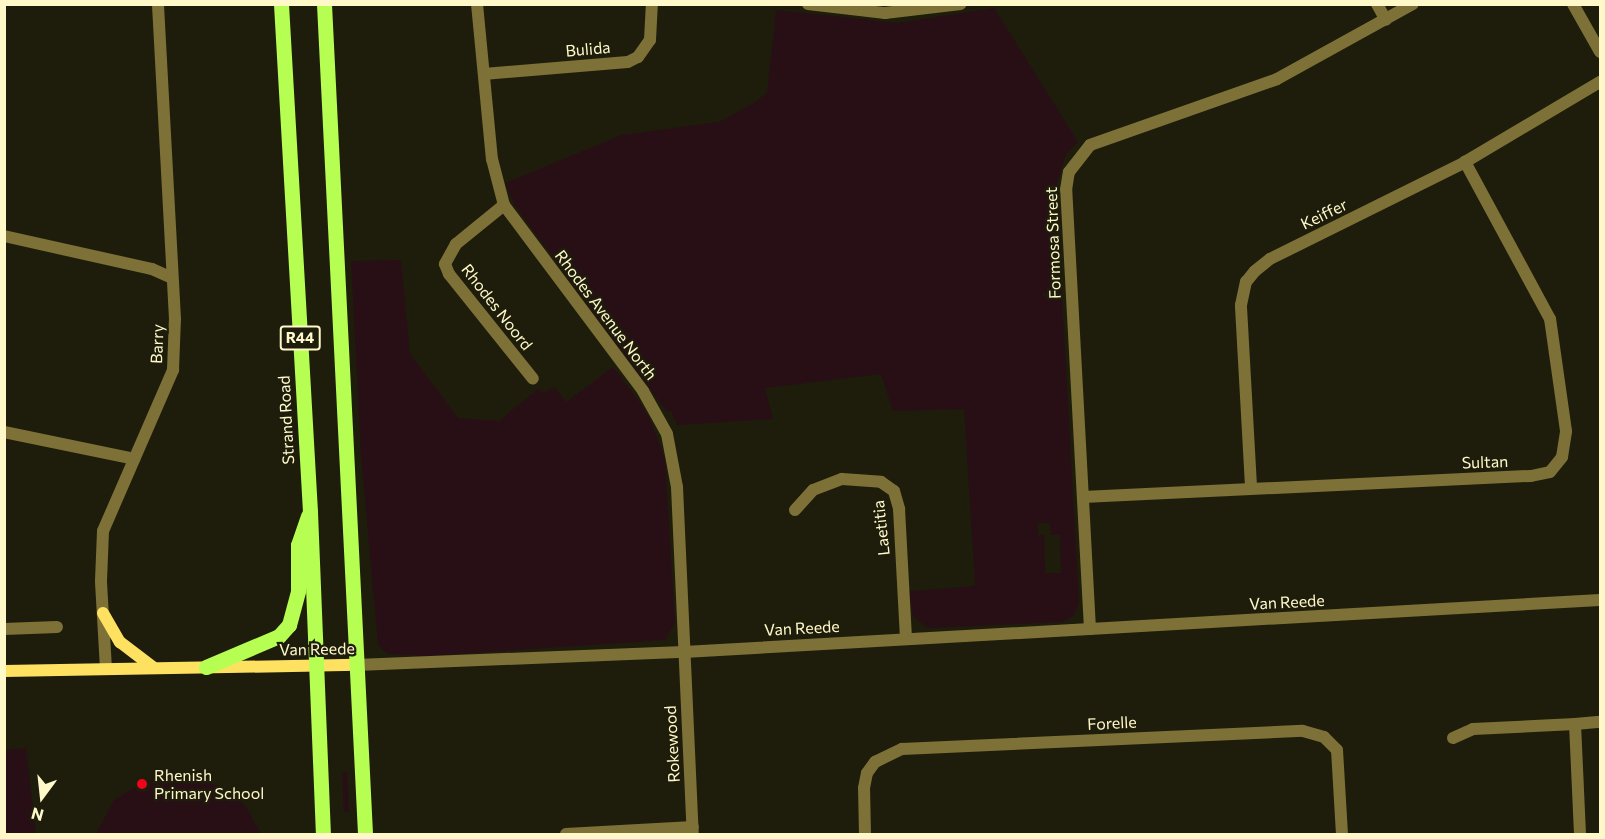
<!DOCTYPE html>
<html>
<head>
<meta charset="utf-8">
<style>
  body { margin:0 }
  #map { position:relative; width:1605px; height:839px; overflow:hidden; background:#1e1d0c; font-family:Commissioner,sans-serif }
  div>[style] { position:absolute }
  .green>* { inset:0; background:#280f15 }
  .street>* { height:12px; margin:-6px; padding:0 6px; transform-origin:6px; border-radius:6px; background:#7d7137 }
  .secondary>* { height:12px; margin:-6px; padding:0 6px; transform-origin:6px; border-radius:6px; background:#fee161 }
  .primary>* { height:15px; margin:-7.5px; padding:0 7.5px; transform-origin:7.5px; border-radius:7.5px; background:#b6fe51 }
  .dots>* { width:16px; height:16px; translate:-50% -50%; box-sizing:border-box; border:3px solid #1e1d0c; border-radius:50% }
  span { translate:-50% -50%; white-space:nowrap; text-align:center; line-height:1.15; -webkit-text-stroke:4.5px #1e1d0c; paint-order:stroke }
  .shield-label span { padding:2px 4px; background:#1e1d0c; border:2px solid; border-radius:4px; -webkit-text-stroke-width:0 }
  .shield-label { font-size:15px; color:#fff9ca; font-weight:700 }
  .street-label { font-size:16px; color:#fff9ca }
  .poi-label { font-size:16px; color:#fff9ca }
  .left { translate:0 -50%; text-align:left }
  .frame { position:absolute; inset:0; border:6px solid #fff9ca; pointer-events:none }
  .north { position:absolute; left:12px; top:767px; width:60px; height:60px; -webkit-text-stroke:4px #1e1d0c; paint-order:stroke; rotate:195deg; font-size:16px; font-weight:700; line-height:24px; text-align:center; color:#fff9ca }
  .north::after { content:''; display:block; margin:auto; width:21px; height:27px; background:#fff9ca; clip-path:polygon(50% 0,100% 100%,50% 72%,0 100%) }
</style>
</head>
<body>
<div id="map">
  <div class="green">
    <i style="clip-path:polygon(evenodd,994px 8px,1078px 142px,1066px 154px,1056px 188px,1079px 603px,1074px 615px,1063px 622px,928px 628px,913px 616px,909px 591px,975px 586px,964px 409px,893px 411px,881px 374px,765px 388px,773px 419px,677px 425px,671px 411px,667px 412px,515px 206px,505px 183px,622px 135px,719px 122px,752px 104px,767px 93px,776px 10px,897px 23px,994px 8px,1038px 523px,1050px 523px,1051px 535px,1060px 535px,1061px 573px,1045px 573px,1044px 535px,1038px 535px,1038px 523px)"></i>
    <i style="clip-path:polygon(401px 260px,410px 354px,458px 418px,499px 421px,538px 389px,544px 393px,554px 387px,566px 402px,613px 367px,638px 400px,650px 419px,665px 459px,675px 623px,665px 640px,427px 656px,388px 654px,378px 645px,361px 455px,351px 261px)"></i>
    <i style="clip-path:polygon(26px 748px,36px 834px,5px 834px,5px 750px)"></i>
    <i style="clip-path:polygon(342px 772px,347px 772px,349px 812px,344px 812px)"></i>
    <i style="clip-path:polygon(177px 775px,217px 785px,245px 805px,261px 834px,96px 834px,114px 800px,144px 782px)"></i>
  </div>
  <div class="street">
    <i style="left:477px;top:4px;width:156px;rotate:84.5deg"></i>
    <i style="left:492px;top:159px;width:48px;rotate:75.4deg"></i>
    <i style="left:504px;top:205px;width:232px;rotate:53.2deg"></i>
    <i style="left:643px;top:391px;width:49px;rotate:60.8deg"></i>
    <i style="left:667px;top:434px;width:54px;rotate:79.3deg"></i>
    <i style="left:677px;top:487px;width:347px;rotate:87.4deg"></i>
    <i style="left:808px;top:4px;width:78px;rotate:6.7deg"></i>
    <i style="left:885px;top:13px;width:76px;rotate:-6.8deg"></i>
    <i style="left:1377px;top:4px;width:18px;rotate:61deg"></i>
    <i style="left:1573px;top:4px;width:55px;rotate:60.6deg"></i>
    <i style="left:484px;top:74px;width:144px;rotate:-4.8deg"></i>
    <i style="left:628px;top:62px;width:11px;rotate:-27deg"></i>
    <i style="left:638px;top:57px;width:21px;rotate:-55deg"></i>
    <i style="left:650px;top:40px;width:36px;rotate:-87deg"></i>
    <i style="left:504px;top:205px;width:62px;rotate:140.9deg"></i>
    <i style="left:456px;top:244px;width:23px;rotate:119deg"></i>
    <i style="left:445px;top:264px;width:11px;rotate:68deg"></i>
    <i style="left:449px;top:274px;width:134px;rotate:51.3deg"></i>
    <i style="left:4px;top:236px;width:152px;rotate:12.6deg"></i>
    <i style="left:152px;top:269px;width:22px;rotate:24deg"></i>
    <i style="left:4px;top:432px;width:133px;rotate:11.7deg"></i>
    <i style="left:1251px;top:486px;width:181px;rotate:-93.2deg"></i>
    <i style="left:1241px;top:305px;width:24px;rotate:-78deg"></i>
    <i style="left:1246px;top:282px;width:14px;rotate:-51deg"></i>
    <i style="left:1255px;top:271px;width:19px;rotate:-39deg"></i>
    <i style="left:1270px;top:259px;width:218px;rotate:-26.4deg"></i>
    <i style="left:1465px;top:162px;width:157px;rotate:-30.7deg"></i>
    <i style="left:1083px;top:497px;width:448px;rotate:-2.7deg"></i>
    <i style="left:1531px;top:476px;width:19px;rotate:-12deg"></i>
    <i style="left:1550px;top:472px;width:19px;rotate:-51deg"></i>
    <i style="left:1562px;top:457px;width:26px;rotate:-81deg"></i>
    <i style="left:1566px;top:431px;width:113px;rotate:-98.1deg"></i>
    <i style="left:1550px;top:319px;width:179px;rotate:-118.4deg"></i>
    <i style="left:795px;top:510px;width:27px;rotate:-48deg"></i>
    <i style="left:813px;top:490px;width:31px;rotate:-21deg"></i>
    <i style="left:842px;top:479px;width:39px;rotate:4deg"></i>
    <i style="left:881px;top:482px;width:16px;rotate:35deg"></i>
    <i style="left:894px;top:491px;width:19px;rotate:74deg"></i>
    <i style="left:899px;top:509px;width:130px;rotate:86.9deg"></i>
    <i style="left:4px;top:629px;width:53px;rotate:-2.2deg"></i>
    <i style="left:1090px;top:629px;width:440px;rotate:-93.1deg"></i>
    <i style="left:1066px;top:190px;width:18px;rotate:-81deg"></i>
    <i style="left:1069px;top:172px;width:34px;rotate:-52deg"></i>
    <i style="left:1090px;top:145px;width:198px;rotate:-19.4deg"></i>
    <i style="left:1277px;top:79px;width:155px;rotate:-28.9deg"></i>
    <i style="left:357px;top:665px;width:327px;rotate:-2.3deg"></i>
    <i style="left:684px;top:652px;width:917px;rotate:-3.25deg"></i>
    <i style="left:106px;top:669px;width:88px;rotate:-93.3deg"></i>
    <i style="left:101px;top:581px;width:50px;rotate:-87.7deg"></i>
    <i style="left:103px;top:531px;width:176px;rotate:-66.5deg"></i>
    <i style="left:173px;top:370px;width:51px;rotate:-87.8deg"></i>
    <i style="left:175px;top:319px;width:315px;rotate:-93.1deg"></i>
    <i style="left:1453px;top:738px;width:22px;rotate:-24deg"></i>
    <i style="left:1473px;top:729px;width:102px;rotate:-2.8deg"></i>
    <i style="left:566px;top:834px;width:127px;rotate:-3.2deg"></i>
    <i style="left:865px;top:834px;width:46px;rotate:-91.2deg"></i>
    <i style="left:864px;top:788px;width:15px;rotate:-79deg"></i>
    <i style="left:867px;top:773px;width:14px;rotate:-54deg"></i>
    <i style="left:875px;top:762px;width:30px;rotate:-26deg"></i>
    <i style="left:902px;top:749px;width:401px;rotate:-2.6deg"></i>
    <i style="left:1303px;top:731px;width:22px;rotate:16deg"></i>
    <i style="left:1324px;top:737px;width:18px;rotate:45deg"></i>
    <i style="left:1337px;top:750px;width:84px;rotate:86.6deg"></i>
    <i style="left:1580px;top:834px;width:110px;rotate:-92.6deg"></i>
    <i style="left:1575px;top:724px;width:25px;rotate:-5deg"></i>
  </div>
  <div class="secondary">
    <i style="left:103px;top:613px;width:34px;rotate:60deg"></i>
    <i style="left:120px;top:642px;width:43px;rotate:37.4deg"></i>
    <i style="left:4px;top:671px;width:353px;rotate:-1deg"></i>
  </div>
  <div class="primary">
    <i style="left:281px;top:4px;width:509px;rotate:86.73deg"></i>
    <i style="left:310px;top:512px;width:322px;rotate:87.7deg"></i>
    <i style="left:324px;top:4px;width:831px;rotate:87.17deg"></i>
    <i style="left:206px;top:667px;width:79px;rotate:-23deg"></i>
    <i style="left:279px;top:636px;width:15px;rotate:-48deg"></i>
    <i style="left:289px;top:625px;width:35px;rotate:-75deg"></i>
    <i style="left:298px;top:591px;width:46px;rotate:-90deg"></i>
    <i style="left:298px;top:545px;width:31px;rotate:-71deg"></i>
  </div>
  <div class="dots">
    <i style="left:142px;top:784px;background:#f2021c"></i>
  </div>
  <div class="shield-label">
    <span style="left:300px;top:338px">R44</span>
  </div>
  <div class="street-label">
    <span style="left:588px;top:49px;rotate:-5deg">Bulida</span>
    <span style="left:1324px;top:214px;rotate:-26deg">Keiffer</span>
    <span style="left:1053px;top:243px;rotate:-92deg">Formosa Street</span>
    <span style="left:497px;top:307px;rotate:52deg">Rhodes Noord</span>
    <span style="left:606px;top:315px;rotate:53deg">Rhodes Avenue North</span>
    <span style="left:157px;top:344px;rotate:-88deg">Barry</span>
    <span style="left:286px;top:420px;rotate:-93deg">Strand Road</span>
    <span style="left:1485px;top:462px;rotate:-2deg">Sultan</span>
    <span style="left:881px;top:528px;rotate:-96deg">Laetitia</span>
    <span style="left:1287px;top:602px;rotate:-3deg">Van Reede</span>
    <span style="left:802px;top:628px;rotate:-3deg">Van Reede</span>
    <span style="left:317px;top:649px;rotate:-1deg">Van Reede</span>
    <span style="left:1112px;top:723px;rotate:-3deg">Forelle</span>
    <span style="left:672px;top:744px;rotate:-93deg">Rokewood</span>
  </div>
  <div class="poi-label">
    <span class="left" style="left:154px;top:784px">Rhenish<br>Primary School</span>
  </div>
  <div class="frame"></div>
  <div class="north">N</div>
</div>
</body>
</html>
